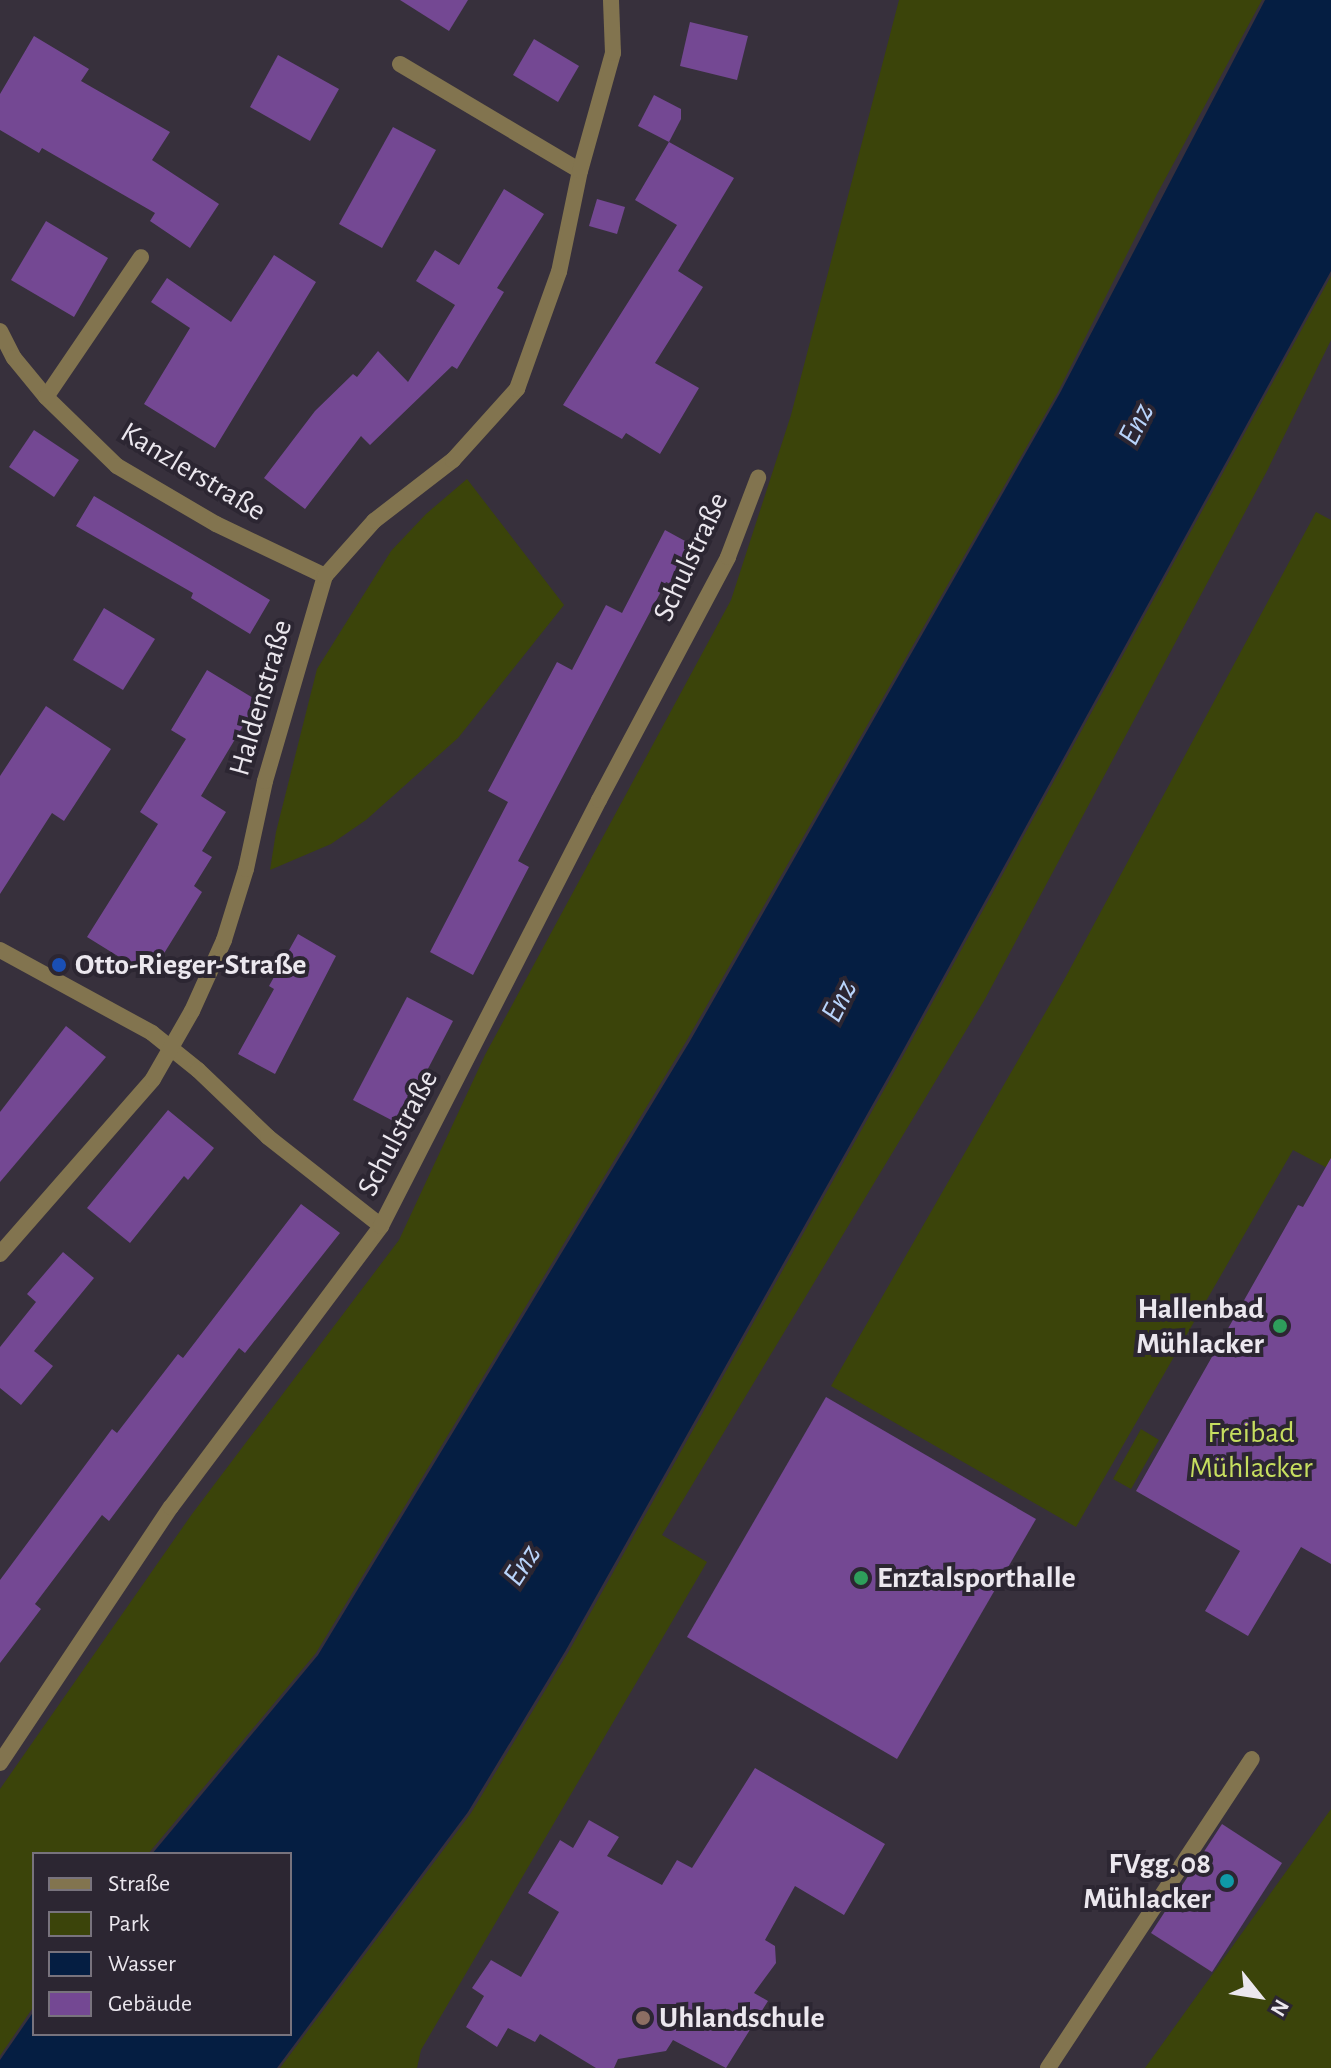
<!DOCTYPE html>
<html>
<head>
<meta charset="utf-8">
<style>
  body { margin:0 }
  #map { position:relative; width:1331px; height:2068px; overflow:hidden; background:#37303c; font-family:"Alegreya Sans",sans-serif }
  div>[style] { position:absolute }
  .green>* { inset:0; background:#3b440a }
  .water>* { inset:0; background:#051e42 }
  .building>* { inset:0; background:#744893 }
  .minor>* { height:16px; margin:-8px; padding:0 8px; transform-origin:8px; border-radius:8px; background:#82744f }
  .dots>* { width:22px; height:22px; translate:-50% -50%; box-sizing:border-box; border:4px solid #2c2632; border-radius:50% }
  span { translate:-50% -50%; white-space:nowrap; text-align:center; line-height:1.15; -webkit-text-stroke:8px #2c2632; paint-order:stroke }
  .street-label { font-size:30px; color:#ebe7ee }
  .poi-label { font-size:30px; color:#ebe7ee; font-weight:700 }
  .left { translate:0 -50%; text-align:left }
  .right { translate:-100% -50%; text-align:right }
  .park-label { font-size:30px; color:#c6de5f }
  .water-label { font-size:32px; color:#b8d3fa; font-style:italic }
  .legend { position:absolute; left:32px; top:1852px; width:260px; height:184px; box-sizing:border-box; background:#2c2632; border:2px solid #78737d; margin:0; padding:10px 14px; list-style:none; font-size:24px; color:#ebe7ee }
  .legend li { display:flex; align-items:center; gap:16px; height:40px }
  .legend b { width:40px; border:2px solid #78737d }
  .north { position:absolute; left:1219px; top:1956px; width:80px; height:80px; -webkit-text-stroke:6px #2c2632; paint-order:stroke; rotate:120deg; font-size:22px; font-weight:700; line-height:32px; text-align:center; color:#ebe7ee }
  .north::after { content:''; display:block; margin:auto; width:28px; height:36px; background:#ebe7ee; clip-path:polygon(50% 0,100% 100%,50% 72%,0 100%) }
</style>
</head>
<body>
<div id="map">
  <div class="green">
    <i style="clip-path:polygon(899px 0,1262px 0,1157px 194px,1058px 392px,687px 1040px,316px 1653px,148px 1854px,34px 1854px,34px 2006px,0 2056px,0 1789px,192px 1514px,399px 1240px,485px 1055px,731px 600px,791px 415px)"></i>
    <i style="clip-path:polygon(1331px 276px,1331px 340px,1267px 471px,985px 999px,662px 1535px,707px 1562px,421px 2050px,417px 2068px,280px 2068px,471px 1813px,569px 1651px,903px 1056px)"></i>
    <i style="clip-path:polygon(467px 479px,564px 605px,458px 738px,366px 820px,331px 844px,270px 870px,276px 832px,317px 669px,391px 551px,426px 514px)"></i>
    <i style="clip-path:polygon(1316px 512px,1331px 520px,1331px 1170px,1293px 1150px,1076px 1527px,831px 1386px,1064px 980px)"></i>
    <i style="clip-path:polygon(1141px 1429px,1159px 1440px,1131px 1489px,1113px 1479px)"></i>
    <i style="clip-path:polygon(1331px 1809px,1331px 2068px,1145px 2068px)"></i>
  </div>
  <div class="water">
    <i style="clip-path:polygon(1265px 0,1331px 0,1331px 271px,901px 1054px,566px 1650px,468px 1812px,277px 2068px,0 2068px,0 2060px,34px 2011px,34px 2034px,290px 2034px,290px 1854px,152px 1854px,318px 1655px,690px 1041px,1060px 393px)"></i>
  </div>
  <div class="building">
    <i style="clip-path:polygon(400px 0,468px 0,449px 31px)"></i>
    <i style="clip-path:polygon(690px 22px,748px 36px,737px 80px,680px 66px)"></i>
    <i style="clip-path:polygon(34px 36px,89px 69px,81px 81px,170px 132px,152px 160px,219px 204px,190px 248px,150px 221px,155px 213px,42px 148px,39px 153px,0 130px,0 94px)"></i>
    <i style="clip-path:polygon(534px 39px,579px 66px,558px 102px,513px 75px)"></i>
    <i style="clip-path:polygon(278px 55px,339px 89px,310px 141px,250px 107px)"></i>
    <i style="clip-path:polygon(654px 95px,681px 109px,681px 119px,669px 142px,638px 126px)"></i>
    <i style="clip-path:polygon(393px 127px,436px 150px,382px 248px,339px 224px)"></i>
    <i style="clip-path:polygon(669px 142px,734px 178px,678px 271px,703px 287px,655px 363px,699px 388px,660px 454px,626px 433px,622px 439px,563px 405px,677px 225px,635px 200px)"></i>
    <i style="clip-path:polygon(504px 189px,544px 214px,497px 288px,504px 292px,457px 369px,452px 366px,370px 445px,361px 436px,305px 509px,264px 478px,315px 411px,353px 374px,357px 377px,378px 351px,408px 382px,455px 305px,416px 281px,435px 250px,459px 265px)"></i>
    <i style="clip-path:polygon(597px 199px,625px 207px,617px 234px,589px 226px)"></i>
    <i style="clip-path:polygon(46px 221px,108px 258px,74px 317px,11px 280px)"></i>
    <i style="clip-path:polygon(274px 255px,316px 282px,215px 448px,144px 404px,190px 328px,151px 302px,167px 278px,231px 322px)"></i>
    <i style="clip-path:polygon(34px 430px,79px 460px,54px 497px,9px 467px)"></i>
    <i style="clip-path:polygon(94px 496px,270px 600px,250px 634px,191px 598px,193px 593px,76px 526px)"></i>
    <i style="clip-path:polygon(665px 530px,696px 547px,675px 586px,666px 582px,518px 861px,529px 867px,473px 975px,430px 952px,508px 802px,488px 791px,557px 662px,572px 670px,606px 605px,622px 613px)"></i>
    <i style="clip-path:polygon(104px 608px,155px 639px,123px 690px,73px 660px)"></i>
    <i style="clip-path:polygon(207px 670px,258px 701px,201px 796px,226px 812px,202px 851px,212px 857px,194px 886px,202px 892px,150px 976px,87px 937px,158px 824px,140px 812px,186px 739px,171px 730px)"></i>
    <i style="clip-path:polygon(46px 706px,111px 749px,64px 821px,52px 813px,0 894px,0 776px)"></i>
    <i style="clip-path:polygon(298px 934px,336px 956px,275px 1074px,238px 1054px,274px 989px,269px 986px)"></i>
    <i style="clip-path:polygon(407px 997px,453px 1021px,399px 1124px,353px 1100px)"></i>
    <i style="clip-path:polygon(66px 1026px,106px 1057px,0 1182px,0 1112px)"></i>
    <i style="clip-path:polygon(168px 1110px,214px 1148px,188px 1180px,184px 1176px,130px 1243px,87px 1208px)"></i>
    <i style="clip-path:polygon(1331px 1158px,1331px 1564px,1301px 1547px,1248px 1636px,1205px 1611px,1240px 1551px,1136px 1491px,1298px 1205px,1303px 1207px)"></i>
    <i style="clip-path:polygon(301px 1204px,340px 1233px,245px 1353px,239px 1348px,109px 1521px,102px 1515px,35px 1604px,41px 1609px,0 1663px,0 1580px,112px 1429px,117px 1433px,178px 1354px,183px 1358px)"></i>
    <i style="clip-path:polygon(63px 1252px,94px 1278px,34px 1351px,53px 1366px,21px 1405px,0 1388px,0 1347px,36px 1302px,27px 1294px)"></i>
    <i style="clip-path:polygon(826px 1397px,1036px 1519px,897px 1759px,687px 1637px)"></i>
    <i style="clip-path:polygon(755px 1768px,885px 1844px,844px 1915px,795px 1886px,765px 1940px,775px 1946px,776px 1963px,754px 1993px,768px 2001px,726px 2068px,673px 2040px,666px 2051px,618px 2059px,614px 2068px,596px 2068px,540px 2034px,535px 2042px,508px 2028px,497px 2047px,466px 2027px,484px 1996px,472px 1988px,491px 1960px,521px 1977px,559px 1912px,528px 1893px,560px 1840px,573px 1848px,589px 1820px,619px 1837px,607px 1856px,662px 1885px,677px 1860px,692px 1868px)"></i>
    <i style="clip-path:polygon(1222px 1824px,1282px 1863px,1212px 1972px,1151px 1933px)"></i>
  </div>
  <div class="minor">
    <i style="left:400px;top:64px;width:209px;rotate:30.7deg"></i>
    <i style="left:0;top:331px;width:30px;rotate:63deg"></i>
    <i style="left:14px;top:358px;width:50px;rotate:50.6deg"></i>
    <i style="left:46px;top:397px;width:99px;rotate:44.2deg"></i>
    <i style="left:117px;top:466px;width:115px;rotate:30.4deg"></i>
    <i style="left:216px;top:524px;width:121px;rotate:25.5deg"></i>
    <i style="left:46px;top:397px;width:169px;rotate:-55.8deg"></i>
    <i style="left:0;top:950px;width:173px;rotate:28.6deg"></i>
    <i style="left:152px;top:1033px;width:59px;rotate:38.8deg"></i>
    <i style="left:198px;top:1070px;width:97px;rotate:43.7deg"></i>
    <i style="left:268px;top:1137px;width:144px;rotate:38.2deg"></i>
    <i style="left:0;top:1254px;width:232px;rotate:-48.8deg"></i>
    <i style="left:153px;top:1079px;width:78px;rotate:-60.2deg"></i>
    <i style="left:192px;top:1011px;width:78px;rotate:-65.7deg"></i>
    <i style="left:224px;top:940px;width:74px;rotate:-72.8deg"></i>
    <i style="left:246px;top:869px;width:90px;rotate:-77.8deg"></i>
    <i style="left:265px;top:781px;width:214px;rotate:-73.7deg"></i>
    <i style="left:325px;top:576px;width:74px;rotate:-48.3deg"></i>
    <i style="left:374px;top:521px;width:100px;rotate:-37.7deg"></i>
    <i style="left:453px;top:460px;width:96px;rotate:-48deg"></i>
    <i style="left:517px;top:389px;width:124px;rotate:-70.3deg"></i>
    <i style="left:559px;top:272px;width:103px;rotate:-78.3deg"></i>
    <i style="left:580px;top:171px;width:123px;rotate:-74.4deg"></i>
    <i style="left:613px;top:53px;width:53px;rotate:-92.2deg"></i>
    <i style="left:0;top:1763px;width:308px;rotate:-56.3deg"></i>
    <i style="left:171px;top:1507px;width:351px;rotate:-53.2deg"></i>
    <i style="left:381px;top:1226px;width:479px;rotate:-62.9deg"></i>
    <i style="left:599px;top:800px;width:275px;rotate:-62deg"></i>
    <i style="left:728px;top:557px;width:85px;rotate:-69.2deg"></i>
    <i style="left:1048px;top:2068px;width:370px;rotate:-56.6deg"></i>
  </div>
  <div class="dots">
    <i style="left:59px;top:965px;background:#1a4fb4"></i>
    <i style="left:1280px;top:1326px;background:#2e9e5b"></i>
    <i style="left:861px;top:1578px;background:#2e9e5b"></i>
    <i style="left:1227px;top:1881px;background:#0f9aa8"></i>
    <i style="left:643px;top:2018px;background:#8d6e63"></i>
  </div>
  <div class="street-label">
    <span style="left:193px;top:472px;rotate:31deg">Kanzlerstraße</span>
    <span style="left:691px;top:557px;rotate:-65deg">Schulstraße</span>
    <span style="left:261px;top:698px;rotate:-74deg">Haldenstraße</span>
    <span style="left:398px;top:1133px;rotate:-62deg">Schulstraße</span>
  </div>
  <div class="poi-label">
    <span class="left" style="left:75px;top:965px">Otto-Rieger-Straße</span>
    <span class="right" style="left:1264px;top:1326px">Hallenbad<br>Mühlacker</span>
    <span class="left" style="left:877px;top:1578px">Enztalsporthalle</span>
    <span class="right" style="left:1211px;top:1881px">FVgg. 08<br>Mühlacker</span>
    <span class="left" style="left:659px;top:2018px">Uhlandschule</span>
  </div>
  <div class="park-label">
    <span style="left:1251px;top:1450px">Freibad<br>Mühlacker</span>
  </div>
  <div class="water-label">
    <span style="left:1136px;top:424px;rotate:-63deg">Enz</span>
    <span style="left:839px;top:1001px;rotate:-63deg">Enz</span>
    <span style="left:522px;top:1565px;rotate:-57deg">Enz</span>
  </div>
  <ul class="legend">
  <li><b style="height:10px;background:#82744f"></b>Straße</li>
  <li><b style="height:22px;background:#3b440a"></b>Park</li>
  <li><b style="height:22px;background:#051e42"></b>Wasser</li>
  <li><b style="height:22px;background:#744893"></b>Gebäude</li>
  </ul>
  <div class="north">N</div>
</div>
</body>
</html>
